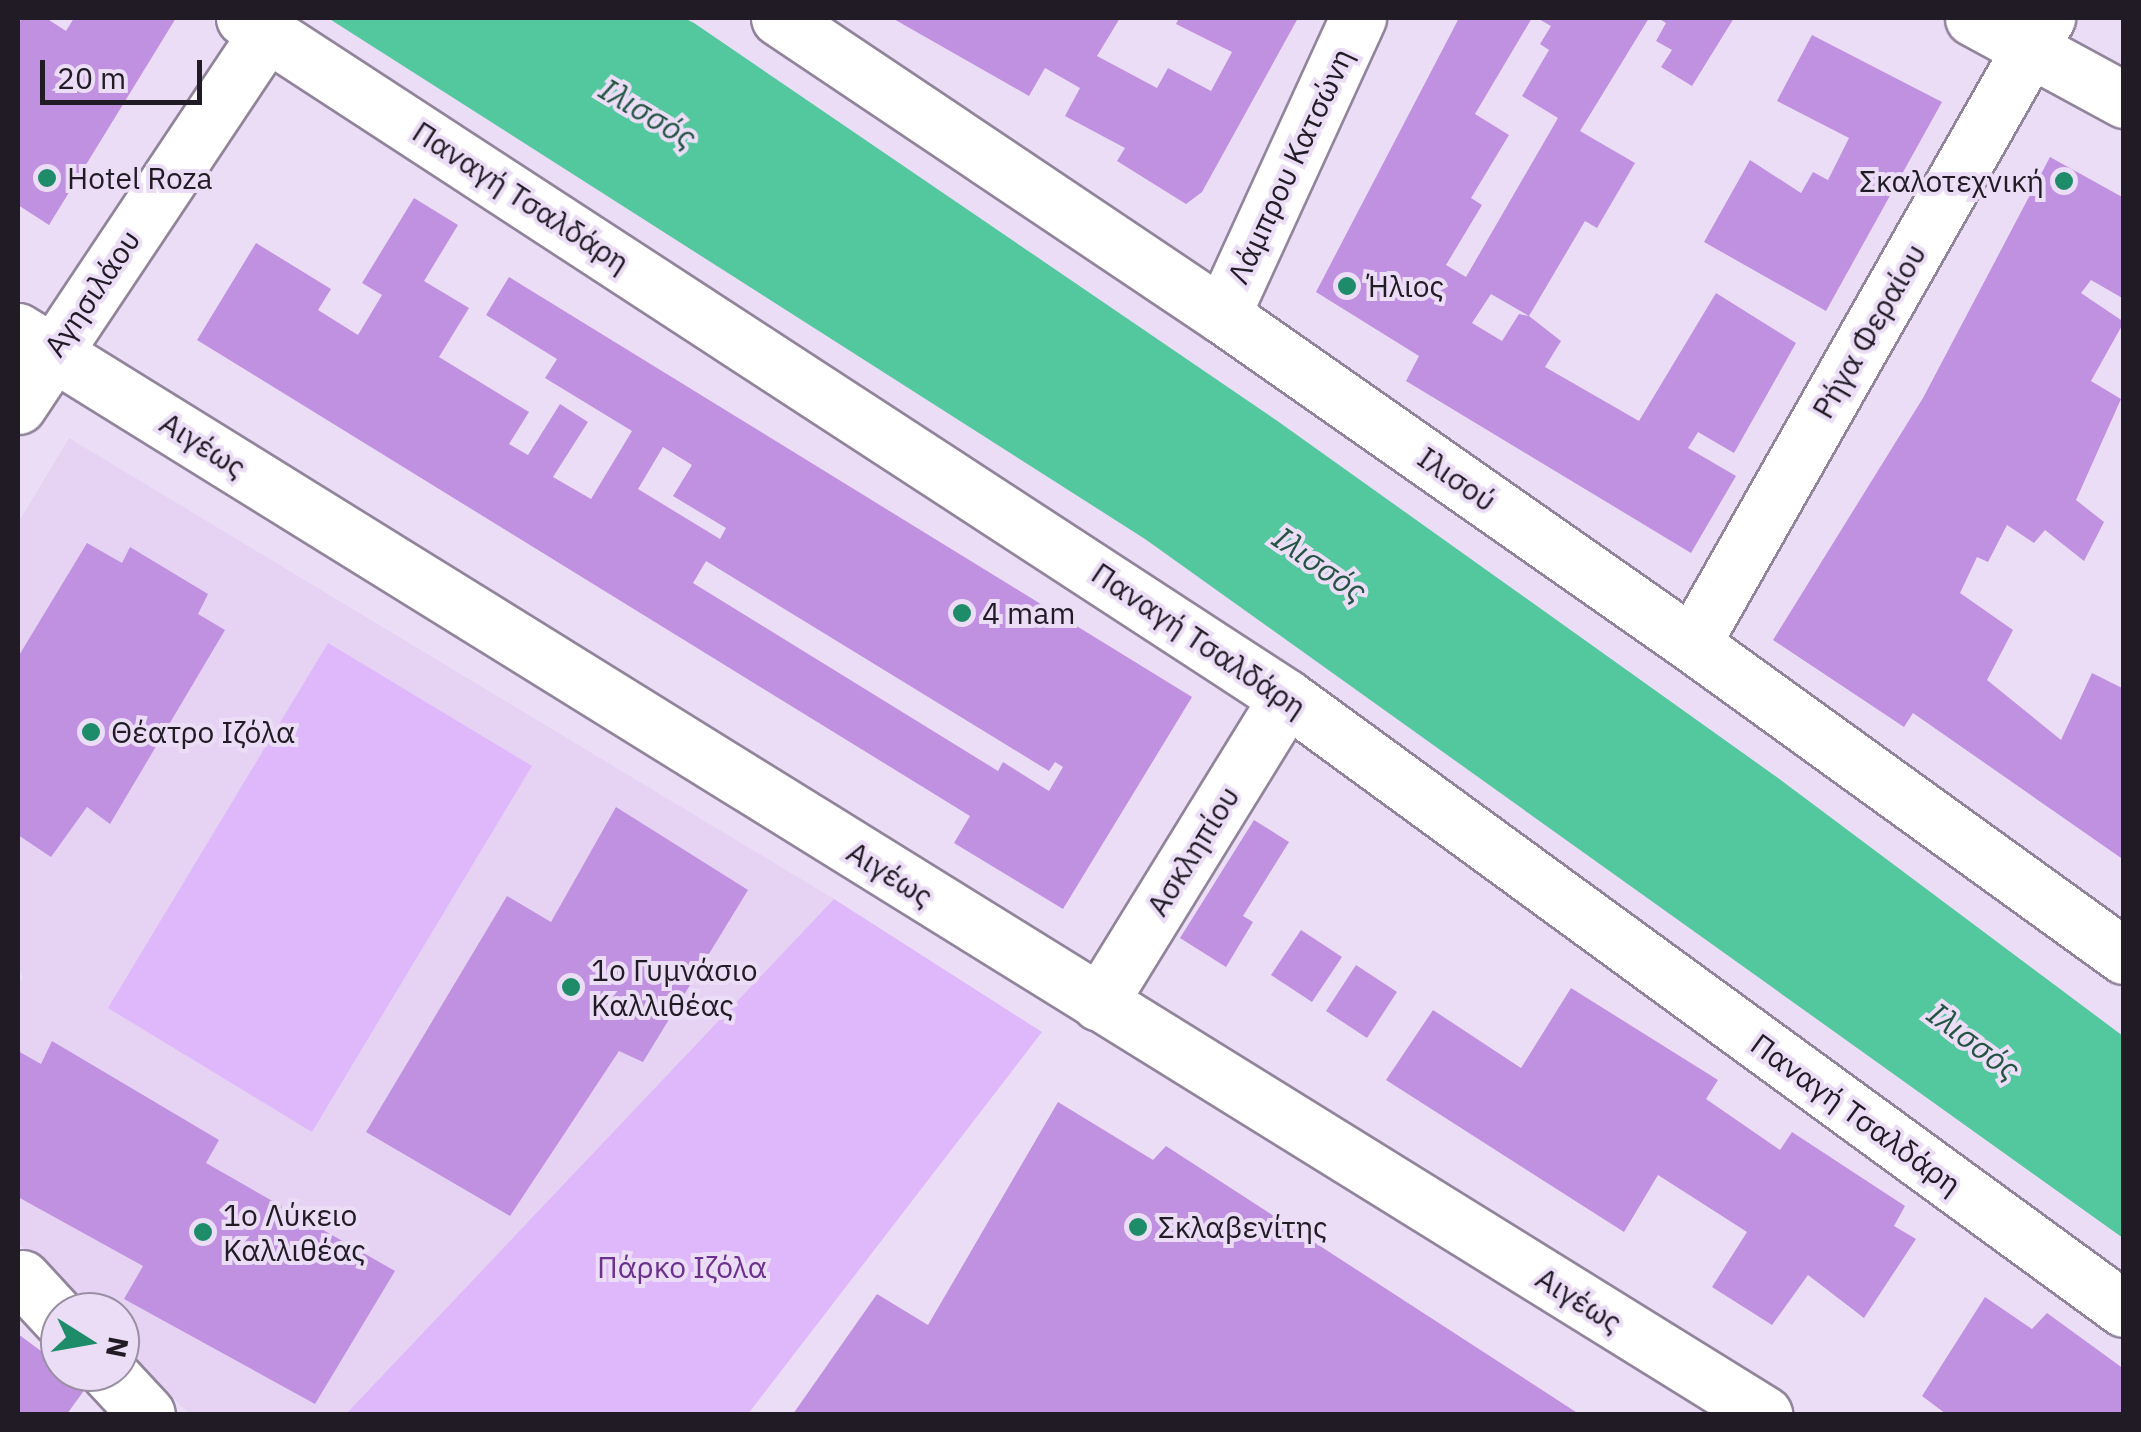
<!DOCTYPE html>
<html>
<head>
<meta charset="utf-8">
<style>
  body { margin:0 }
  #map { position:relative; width:2141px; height:1432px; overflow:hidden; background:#ecddf7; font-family:"IBM Plex Sans",sans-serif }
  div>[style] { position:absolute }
  .built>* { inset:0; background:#e6d3f4 }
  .green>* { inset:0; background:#dfb7fb }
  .water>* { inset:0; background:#53c89e }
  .building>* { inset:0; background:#c191e1 }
  .roads { filter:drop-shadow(2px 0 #91849b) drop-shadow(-2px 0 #91849b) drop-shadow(0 2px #91849b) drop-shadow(0 -2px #91849b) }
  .minor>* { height:55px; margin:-27.5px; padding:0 27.5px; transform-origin:27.5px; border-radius:27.5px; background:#fff }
  .dots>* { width:28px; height:28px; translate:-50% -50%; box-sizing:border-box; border:5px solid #ecddf7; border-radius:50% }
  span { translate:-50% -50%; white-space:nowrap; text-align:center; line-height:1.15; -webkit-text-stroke:8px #ecddf7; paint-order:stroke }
  .street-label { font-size:30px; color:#201b24 }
  .poi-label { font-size:30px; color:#201b24 }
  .left { translate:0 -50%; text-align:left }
  .right { translate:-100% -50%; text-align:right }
  .park-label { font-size:30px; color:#6c318e }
  .water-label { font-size:32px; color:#245543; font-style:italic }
  .frame { position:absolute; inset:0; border:20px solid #201b24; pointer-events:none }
  .north { position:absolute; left:40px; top:1292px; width:100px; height:100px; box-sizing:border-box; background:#ecddf7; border:2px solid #9a8fa3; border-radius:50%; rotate:101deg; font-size:28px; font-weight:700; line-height:40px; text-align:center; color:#201b24 }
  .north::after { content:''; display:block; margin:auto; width:35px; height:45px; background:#1e8b69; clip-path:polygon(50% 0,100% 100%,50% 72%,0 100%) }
  .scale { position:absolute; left:40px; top:60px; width:162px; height:45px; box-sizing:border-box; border:5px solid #201b24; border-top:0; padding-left:12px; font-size:30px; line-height:35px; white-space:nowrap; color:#201b24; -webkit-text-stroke:8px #ecddf7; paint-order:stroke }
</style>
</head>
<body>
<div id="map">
  <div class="built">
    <i style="clip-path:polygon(69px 438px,834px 899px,346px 1414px,189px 1414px,120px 1343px,120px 1312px,90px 1312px,18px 1243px,18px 986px,23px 977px,18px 967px,18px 523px)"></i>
  </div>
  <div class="green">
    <i style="clip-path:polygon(328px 643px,532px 766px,312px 1132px,108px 1008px)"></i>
    <i style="clip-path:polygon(834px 899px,1042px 1032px,748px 1414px,346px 1414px)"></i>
  </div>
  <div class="water">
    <i style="clip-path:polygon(328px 18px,684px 18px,694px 23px,1276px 420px,1778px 778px,2123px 1036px,2123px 1238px,1145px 539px)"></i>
  </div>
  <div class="building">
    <i style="clip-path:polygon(22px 18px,46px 18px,66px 31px,74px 18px,176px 18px,49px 225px,18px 205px,18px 25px)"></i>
    <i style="clip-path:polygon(892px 18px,1120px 18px,1097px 56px,1157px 88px,1168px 68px,1211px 91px,1232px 52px,1176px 24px,1179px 18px,1298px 18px,1202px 192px,1186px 204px,1117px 161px,1125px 148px,1065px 116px,1080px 88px,1045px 68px,1029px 96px)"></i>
    <i style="clip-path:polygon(1459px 18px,1532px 18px,1475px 114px,1509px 135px,1471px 198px,1482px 205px,1446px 265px,1466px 277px,1558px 118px,1522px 96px,1549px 50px,1540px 44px,1551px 26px,1537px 18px,1649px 18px,1580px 131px,1635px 163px,1597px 228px,1585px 221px,1529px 316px,1491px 294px,1472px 323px,1502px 341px,1519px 314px,1529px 316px,1561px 341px,1545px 367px,1639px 421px,1716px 293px,1796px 343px,1734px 453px,1698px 432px,1688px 448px,1736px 476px,1691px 553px,1406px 381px,1419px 356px,1316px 292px)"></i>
    <i style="clip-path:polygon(1658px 18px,1734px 18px,1692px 86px,1661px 67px,1672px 50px,1656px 41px,1666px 23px)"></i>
    <i style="clip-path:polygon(1812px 35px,1942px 102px,1826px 311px,1704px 242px,1750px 160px,1801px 193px,1813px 172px,1828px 180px,1849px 138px,1777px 101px)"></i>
    <i style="clip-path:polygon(2050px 157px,2124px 198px,2124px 299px,2091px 280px,2081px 293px,2124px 322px,2091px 381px,2121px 399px,2076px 500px,2104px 522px,2084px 561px,2045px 530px,2034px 543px,2007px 525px,1988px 562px,1977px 557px,1960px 593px,2013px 630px,1987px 680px,2061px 740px,2092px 673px,2124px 689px,2124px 860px,1913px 713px,1904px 727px,1773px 640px,1923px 398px)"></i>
    <i style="clip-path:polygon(evenodd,414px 198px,458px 225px,424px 281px,469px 308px,439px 357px,529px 412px,509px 444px,528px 455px,560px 404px,588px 422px,553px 477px,591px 499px,632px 431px,545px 378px,557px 359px,486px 315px,509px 277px,1192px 697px,1063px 909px,954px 843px,970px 816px,197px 340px,256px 243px,331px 289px,318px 310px,358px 335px,382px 295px,362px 283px,414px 198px,663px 447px,692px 465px,673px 496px,726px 528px,720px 539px,638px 489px,663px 447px,414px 198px,706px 561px,1049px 771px,1055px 762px,1063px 767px,1049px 791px,1003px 762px,998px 771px,693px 583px,706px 561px)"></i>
    <i style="clip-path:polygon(87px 543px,122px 563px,130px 547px,208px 594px,198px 614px,225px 630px,110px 824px,87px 807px,51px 857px,18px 835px,18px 657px)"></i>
    <i style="clip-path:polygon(616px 807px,748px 890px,643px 1062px,619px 1051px,510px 1216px,366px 1132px,507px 896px,551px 922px)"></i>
    <i style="clip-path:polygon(1254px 820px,1289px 842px,1243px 916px,1253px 922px,1226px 967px,1180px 938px)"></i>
    <i style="clip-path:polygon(1301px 930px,1342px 957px,1312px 1002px,1271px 975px)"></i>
    <i style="clip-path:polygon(1356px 965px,1397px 992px,1367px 1038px,1326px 1011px)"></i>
    <i style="clip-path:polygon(1571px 988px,1718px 1080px,1706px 1099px,1780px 1150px,1792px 1132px,1905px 1206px,1894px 1226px,1916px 1239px,1864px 1318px,1808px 1275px,1772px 1325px,1712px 1287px,1747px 1232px,1658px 1175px,1624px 1232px,1386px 1080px,1433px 1010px,1521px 1068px)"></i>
    <i style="clip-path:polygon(52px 1041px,219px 1140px,206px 1163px,395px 1271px,315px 1404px,124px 1299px,143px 1266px,18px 1197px,18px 1051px,41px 1064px)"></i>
    <i style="clip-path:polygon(1058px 1102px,1153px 1160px,1166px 1146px,1579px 1414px,793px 1414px,877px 1294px,928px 1325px)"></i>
    <i style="clip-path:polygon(1985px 1297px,2032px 1329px,2047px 1313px,2124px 1369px,2124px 1414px,1946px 1414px,1922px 1396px)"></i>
    <i style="clip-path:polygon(18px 1334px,60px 1365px,60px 1372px,70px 1372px,88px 1385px,67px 1414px,18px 1414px)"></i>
  </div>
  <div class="roads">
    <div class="minor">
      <i style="left:244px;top:18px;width:1245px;rotate:33.1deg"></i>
      <i style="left:1287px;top:698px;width:1036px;rotate:36.13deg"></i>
      <i style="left:779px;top:18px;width:533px;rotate:33.84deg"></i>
      <i style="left:1222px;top:315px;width:574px;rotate:34.99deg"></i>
      <i style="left:1692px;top:644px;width:533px;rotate:35.84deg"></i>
      <i style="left:1973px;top:18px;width:172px;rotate:28.5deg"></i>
      <i style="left:1222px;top:315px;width:327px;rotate:-65.4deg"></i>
      <i style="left:18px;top:331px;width:2055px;rotate:31.81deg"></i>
      <i style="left:18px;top:406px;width:449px;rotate:-56.3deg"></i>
      <i style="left:1692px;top:644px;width:720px;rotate:-60.44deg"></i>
      <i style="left:1099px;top:1003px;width:358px;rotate:-58.4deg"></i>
      <i style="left:22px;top:1278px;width:56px;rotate:47.2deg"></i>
      <i style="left:108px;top:1372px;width:57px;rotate:47.1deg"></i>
    </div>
  </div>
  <div class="dots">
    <i style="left:47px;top:178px;background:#1e8b69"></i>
    <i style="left:2064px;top:181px;background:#1e8b69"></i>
    <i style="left:1347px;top:286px;background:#1e8b69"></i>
    <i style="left:962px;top:613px;background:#1e8b69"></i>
    <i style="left:91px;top:732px;background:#1e8b69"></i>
    <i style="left:571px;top:987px;background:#1e8b69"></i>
    <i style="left:1138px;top:1227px;background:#1e8b69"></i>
    <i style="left:203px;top:1232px;background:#1e8b69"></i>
  </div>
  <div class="street-label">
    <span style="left:1290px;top:166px;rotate:-65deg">Λάμπρου Κατσώνη</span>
    <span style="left:521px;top:197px;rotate:33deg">Παναγή Τσαλδάρη</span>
    <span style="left:92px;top:293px;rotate:-56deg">Αγησιλάου</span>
    <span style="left:1869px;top:331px;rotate:-60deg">Ρήγα Φεραίου</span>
    <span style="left:203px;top:445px;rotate:32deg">Αιγέως</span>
    <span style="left:1457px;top:479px;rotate:35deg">Ιλισού</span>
    <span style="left:1199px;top:640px;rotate:34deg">Παναγή Τσαλδάρη</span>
    <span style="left:1193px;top:851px;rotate:-58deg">Ασκληπίου</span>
    <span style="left:890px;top:874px;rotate:32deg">Αιγέως</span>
    <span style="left:1856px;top:1114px;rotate:36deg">Παναγή Τσαλδάρη</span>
    <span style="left:1579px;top:1300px;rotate:32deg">Αιγέως</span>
  </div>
  <div class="poi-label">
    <span class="left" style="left:67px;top:178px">Hotel Roza</span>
    <span class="right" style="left:2044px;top:181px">Σκαλοτεχνική</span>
    <span class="left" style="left:1367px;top:286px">Ήλιος</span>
    <span class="left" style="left:982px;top:613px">4 mam</span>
    <span class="left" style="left:111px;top:732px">Θέατρο Ιζόλα</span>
    <span class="left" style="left:591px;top:987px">1ο Γυμνάσιο<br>Καλλιθέας</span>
    <span class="left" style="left:223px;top:1232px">1ο Λύκειο<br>Καλλιθέας</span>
    <span class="left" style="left:1158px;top:1227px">Σκλαβενίτης</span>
  </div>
  <div class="park-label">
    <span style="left:682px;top:1267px">Πάρκο Ιζόλα</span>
  </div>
  <div class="water-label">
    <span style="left:648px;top:113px;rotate:31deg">Ιλισσός</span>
    <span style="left:1320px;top:564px;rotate:35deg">Ιλισσός</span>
    <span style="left:1974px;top:1041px;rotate:37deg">Ιλισσός</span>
  </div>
  <div class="frame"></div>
  <div class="north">N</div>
  <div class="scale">20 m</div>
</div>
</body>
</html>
